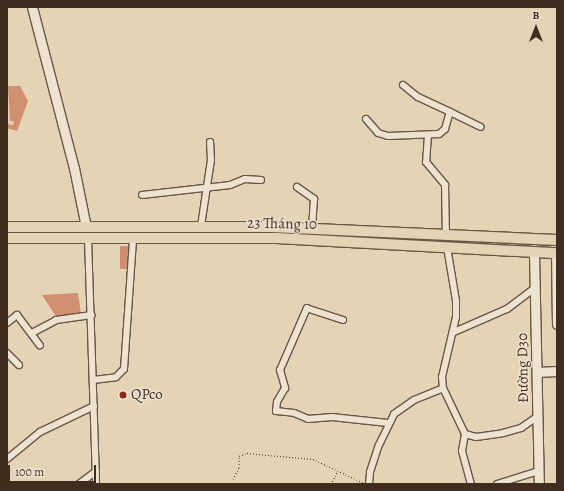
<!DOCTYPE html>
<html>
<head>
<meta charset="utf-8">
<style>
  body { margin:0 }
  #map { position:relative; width:564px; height:491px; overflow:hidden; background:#e5d3b6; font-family:Alegreya,serif }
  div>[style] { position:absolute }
  .building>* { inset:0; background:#d08f71 }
  .path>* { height:1px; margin-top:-0.5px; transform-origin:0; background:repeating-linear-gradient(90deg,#402d20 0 1px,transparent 0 3px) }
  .roads { filter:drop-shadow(1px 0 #695646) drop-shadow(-1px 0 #695646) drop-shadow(0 1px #695646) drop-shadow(0 -1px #695646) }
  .street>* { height:6px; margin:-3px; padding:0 3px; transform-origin:3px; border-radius:3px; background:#eee2d0 }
  .secondary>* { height:9px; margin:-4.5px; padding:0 4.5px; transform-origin:4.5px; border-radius:4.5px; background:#eee2d0 }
  .primary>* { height:10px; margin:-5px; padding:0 5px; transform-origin:5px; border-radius:5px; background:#e5d3b6 }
  .dots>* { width:11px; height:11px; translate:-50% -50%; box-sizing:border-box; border:2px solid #eee2d0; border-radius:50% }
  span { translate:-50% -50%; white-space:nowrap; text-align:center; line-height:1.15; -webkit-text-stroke:3px #eee2d0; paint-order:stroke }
  .street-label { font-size:15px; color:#402d20 }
  .poi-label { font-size:15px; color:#402d20 }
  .left { translate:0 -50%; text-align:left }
  .frame { position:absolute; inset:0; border:8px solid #402d20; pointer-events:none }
  .north { position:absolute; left:516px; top:8px; width:40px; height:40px; -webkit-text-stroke:3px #eee2d0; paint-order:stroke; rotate:0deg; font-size:11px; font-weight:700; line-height:16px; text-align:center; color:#402d20 }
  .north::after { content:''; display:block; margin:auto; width:14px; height:18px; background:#402d20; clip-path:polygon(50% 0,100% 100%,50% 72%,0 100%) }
  .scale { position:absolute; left:8px; top:465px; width:88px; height:18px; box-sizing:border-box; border:2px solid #402d20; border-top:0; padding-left:5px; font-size:12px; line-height:14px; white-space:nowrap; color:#402d20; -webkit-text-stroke:3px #eee2d0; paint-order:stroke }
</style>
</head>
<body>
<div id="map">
  <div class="building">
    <i style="clip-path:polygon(8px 86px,20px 86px,28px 101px,17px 131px,7px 128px,7px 124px,13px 125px,14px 121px,10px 121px)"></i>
    <i style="clip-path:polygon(120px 246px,129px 246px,129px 269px,120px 269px)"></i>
    <i style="clip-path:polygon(78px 293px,81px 314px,57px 318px,42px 295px)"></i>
  </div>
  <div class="path">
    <i style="left:233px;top:479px;width:13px;rotate:-63deg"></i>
    <i style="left:239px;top:467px;width:11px;rotate:-90deg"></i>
    <i style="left:239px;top:456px;width:9px;rotate:-21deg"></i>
    <i style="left:247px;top:453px;width:66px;rotate:5.2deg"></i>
    <i style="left:313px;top:459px;width:56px;rotate:25.2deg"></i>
    <i style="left:331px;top:484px;width:13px;rotate:-63deg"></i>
  </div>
  <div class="roads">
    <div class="street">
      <i style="left:403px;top:85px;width:19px;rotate:39deg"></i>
      <i style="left:418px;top:97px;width:35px;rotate:25deg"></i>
      <i style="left:366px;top:119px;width:18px;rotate:49deg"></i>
      <i style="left:378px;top:133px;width:10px;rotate:17deg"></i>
      <i style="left:388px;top:136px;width:51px;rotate:-2.2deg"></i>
      <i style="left:439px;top:134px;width:8px;rotate:-40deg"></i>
      <i style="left:445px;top:129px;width:18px;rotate:-74deg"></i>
      <i style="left:450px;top:112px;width:34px;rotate:26deg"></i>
      <i style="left:428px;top:135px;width:27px;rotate:94deg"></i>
      <i style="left:426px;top:162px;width:30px;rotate:50deg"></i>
      <i style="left:445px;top:185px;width:50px;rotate:88.9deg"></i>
      <i style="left:297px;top:187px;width:21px;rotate:35deg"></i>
      <i style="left:314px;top:199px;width:30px;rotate:94deg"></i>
      <i style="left:142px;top:195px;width:89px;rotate:-6.5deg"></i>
      <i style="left:230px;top:185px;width:16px;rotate:-22deg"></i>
      <i style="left:245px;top:179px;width:16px;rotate:4deg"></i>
      <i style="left:201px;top:226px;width:67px;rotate:-81.4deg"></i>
      <i style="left:211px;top:160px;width:18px;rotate:-93deg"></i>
      <i style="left:88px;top:239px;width:245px;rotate:88.1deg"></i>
      <i style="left:447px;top:247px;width:55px;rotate:80.5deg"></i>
      <i style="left:456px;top:301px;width:16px;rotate:90deg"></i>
      <i style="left:456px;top:317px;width:62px;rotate:103.1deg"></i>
      <i style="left:442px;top:377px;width:11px;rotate:85deg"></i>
      <i style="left:443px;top:388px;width:51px;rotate:64.4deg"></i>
      <i style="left:465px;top:434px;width:11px;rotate:15deg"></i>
      <i style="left:476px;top:437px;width:27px;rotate:-8deg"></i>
      <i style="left:503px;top:433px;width:19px;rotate:-16deg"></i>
      <i style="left:521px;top:428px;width:21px;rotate:-35deg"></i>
      <i style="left:343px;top:320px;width:38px;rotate:-162deg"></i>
      <i style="left:307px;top:308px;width:68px;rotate:113.5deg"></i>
      <i style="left:280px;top:370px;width:19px;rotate:74deg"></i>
      <i style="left:285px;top:388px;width:16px;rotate:120deg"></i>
      <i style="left:277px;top:402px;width:9px;rotate:96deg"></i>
      <i style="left:276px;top:411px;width:18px;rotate:6deg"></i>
      <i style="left:294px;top:413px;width:15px;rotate:23deg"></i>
      <i style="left:308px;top:419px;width:24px;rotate:-5deg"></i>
      <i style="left:332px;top:417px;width:56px;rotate:6.1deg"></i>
      <i style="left:7px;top:323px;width:13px;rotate:-39deg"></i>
      <i style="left:17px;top:315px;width:38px;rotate:53deg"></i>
      <i style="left:454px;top:332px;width:58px;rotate:-23.5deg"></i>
      <i style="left:507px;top:309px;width:35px;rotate:-37deg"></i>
      <i style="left:32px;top:333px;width:27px;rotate:-28deg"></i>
      <i style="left:56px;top:320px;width:36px;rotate:-8deg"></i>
      <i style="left:7px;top:353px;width:17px;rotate:45deg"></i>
      <i style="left:93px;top:380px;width:23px;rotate:-7deg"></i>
      <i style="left:116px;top:377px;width:11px;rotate:-45deg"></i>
      <i style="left:124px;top:369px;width:130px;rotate:-86deg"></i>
      <i style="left:465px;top:434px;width:17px;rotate:100deg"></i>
      <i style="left:462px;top:451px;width:34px;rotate:75deg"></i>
      <i style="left:7px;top:459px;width:43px;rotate:-39.3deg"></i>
      <i style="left:40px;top:432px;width:60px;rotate:-25.7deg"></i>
      <i style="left:79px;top:484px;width:21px;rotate:-37deg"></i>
      <i style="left:369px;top:484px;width:12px;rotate:-85deg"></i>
      <i style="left:370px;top:472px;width:28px;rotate:-72deg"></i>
      <i style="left:379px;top:445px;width:34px;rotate:-64deg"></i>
      <i style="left:394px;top:414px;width:24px;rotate:-35deg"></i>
      <i style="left:414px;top:400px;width:31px;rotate:-22deg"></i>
      <i style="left:497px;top:484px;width:44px;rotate:-17.2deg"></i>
    </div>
    <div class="secondary">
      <i style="left:32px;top:7px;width:166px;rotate:75.4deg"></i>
      <i style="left:74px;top:168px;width:60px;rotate:78.5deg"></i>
      <i style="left:534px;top:252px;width:232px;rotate:88.8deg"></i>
      <i style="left:556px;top:253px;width:71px;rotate:89.2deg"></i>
      <i style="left:537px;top:372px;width:20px;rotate:-3deg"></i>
    </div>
    <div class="primary">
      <i style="left:7px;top:227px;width:264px"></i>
      <i style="left:271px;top:227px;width:286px;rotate:2.6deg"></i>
      <i style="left:7px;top:238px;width:269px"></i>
      <i style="left:276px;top:238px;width:281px;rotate:3.1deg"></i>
    </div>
  </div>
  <div class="dots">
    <i style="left:123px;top:395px;background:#8f2418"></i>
  </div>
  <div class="street-label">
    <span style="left:282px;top:224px;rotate:1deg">23 Tháng 10</span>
    <span style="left:523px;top:368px;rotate:-91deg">Đường D30</span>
  </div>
  <div class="poi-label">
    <span class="left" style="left:131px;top:395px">QPco</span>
  </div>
  <div class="frame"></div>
  <div class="north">B</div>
  <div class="scale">100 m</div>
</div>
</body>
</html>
